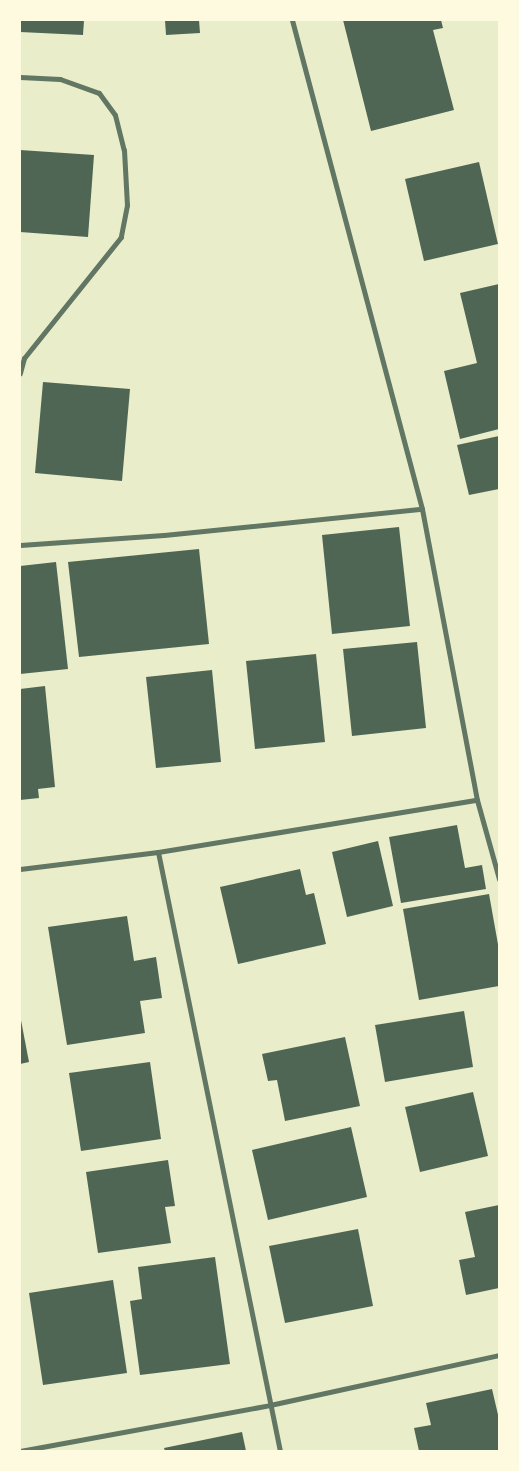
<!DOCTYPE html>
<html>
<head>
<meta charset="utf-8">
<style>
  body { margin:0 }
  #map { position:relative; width:519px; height:1471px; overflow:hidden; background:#e9edc9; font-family:"DejaVu Sans",sans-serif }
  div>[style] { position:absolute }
  .building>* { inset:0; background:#4f6655 }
  .minor>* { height:5px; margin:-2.5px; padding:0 2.5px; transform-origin:2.5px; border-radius:2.5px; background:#617663 }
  span { translate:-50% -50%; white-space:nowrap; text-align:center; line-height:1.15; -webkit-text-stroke:4px #fefae0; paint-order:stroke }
  .frame { position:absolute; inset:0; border:21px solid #fefae0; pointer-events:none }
</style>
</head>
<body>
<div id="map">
  <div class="building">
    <i style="clip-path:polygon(20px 20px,84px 20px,83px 35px,20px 32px)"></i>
    <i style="clip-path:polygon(165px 20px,199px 20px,200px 33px,166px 35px)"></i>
    <i style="clip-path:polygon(343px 20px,441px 20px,443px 28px,433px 30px,454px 110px,371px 131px)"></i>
    <i style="clip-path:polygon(20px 150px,94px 155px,88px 237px,20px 232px)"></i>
    <i style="clip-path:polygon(479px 162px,498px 244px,424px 261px,405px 179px)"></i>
    <i style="clip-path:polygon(499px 284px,499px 429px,460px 439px,444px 371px,477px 363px,460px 293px)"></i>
    <i style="clip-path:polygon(43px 382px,130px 389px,122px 481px,35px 473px)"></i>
    <i style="clip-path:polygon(499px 436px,499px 489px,469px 495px,457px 445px)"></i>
    <i style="clip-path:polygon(399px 527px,410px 626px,332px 634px,322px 535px)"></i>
    <i style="clip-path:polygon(199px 549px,209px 644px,79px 657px,68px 562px)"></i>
    <i style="clip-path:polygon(56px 562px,68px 669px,20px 674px,20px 566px)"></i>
    <i style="clip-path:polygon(417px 642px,426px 728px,352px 736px,343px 649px)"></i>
    <i style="clip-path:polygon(316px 654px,325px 742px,255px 749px,246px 661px)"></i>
    <i style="clip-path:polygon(212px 670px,221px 762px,156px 768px,146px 677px)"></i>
    <i style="clip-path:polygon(45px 686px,55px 787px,38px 789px,39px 798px,20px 800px,20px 689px)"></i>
    <i style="clip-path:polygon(457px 825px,465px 868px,482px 865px,486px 889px,401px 903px,389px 837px)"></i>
    <i style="clip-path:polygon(378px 841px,393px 906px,347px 917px,332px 852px)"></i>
    <i style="clip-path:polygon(300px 869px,306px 895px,314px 893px,326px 944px,238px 964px,220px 887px)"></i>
    <i style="clip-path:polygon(489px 894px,499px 950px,499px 986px,419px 1000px,403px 909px)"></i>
    <i style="clip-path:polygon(127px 916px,134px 961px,156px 957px,162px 998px,140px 1001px,145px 1033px,67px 1045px,48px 927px)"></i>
    <i style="clip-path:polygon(464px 1011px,473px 1067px,385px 1082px,375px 1025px)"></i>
    <i style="clip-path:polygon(20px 1015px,29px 1062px,20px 1064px)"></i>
    <i style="clip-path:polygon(345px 1037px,360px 1106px,285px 1121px,277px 1080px,268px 1081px,262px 1054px)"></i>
    <i style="clip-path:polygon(150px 1062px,161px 1139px,81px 1151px,69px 1073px)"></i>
    <i style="clip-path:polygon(473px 1092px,488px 1156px,420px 1172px,405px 1107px)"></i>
    <i style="clip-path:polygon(351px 1127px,367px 1197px,268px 1220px,252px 1150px)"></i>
    <i style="clip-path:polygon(168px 1160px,175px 1206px,165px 1207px,171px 1243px,98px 1253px,86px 1172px)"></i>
    <i style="clip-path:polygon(499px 1205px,499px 1288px,466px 1295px,459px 1260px,475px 1257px,465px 1212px)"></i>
    <i style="clip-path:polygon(358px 1229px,373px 1306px,285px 1323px,269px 1246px)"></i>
    <i style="clip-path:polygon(215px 1257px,230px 1364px,140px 1375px,130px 1301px,142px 1299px,138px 1267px)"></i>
    <i style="clip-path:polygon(113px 1280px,127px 1373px,43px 1385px,29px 1293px)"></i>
    <i style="clip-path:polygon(492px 1389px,499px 1419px,499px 1451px,419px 1451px,414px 1428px,431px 1425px,426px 1403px)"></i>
    <i style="clip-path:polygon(242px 1432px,246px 1451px,165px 1451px,164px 1448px)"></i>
  </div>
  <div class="minor">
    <i style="left:292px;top:20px;width:506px;rotate:75.11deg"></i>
    <i style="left:422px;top:509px;width:296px;rotate:79.3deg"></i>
    <i style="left:477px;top:800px;width:82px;rotate:74.4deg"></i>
    <i style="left:20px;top:77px;width:40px;rotate:2.9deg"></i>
    <i style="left:60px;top:79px;width:41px;rotate:19.7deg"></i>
    <i style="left:99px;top:93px;width:27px;rotate:54deg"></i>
    <i style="left:115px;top:115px;width:36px;rotate:76deg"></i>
    <i style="left:124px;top:150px;width:55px;rotate:86.9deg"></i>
    <i style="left:127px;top:205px;width:33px;rotate:101deg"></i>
    <i style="left:121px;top:237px;width:155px;rotate:128.7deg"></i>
    <i style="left:24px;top:358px;width:16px;rotate:105deg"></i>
    <i style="left:20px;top:545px;width:144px;rotate:-4deg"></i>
    <i style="left:164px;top:535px;width:259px;rotate:-5.8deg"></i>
    <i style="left:158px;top:852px;width:611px;rotate:78.49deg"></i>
    <i style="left:20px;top:869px;width:139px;rotate:-7deg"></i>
    <i style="left:158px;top:852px;width:323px;rotate:-9.3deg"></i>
    <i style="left:20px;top:1451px;width:254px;rotate:-10.4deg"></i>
    <i style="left:270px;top:1405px;width:234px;rotate:-12.3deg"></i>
  </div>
  <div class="frame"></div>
</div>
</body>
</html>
